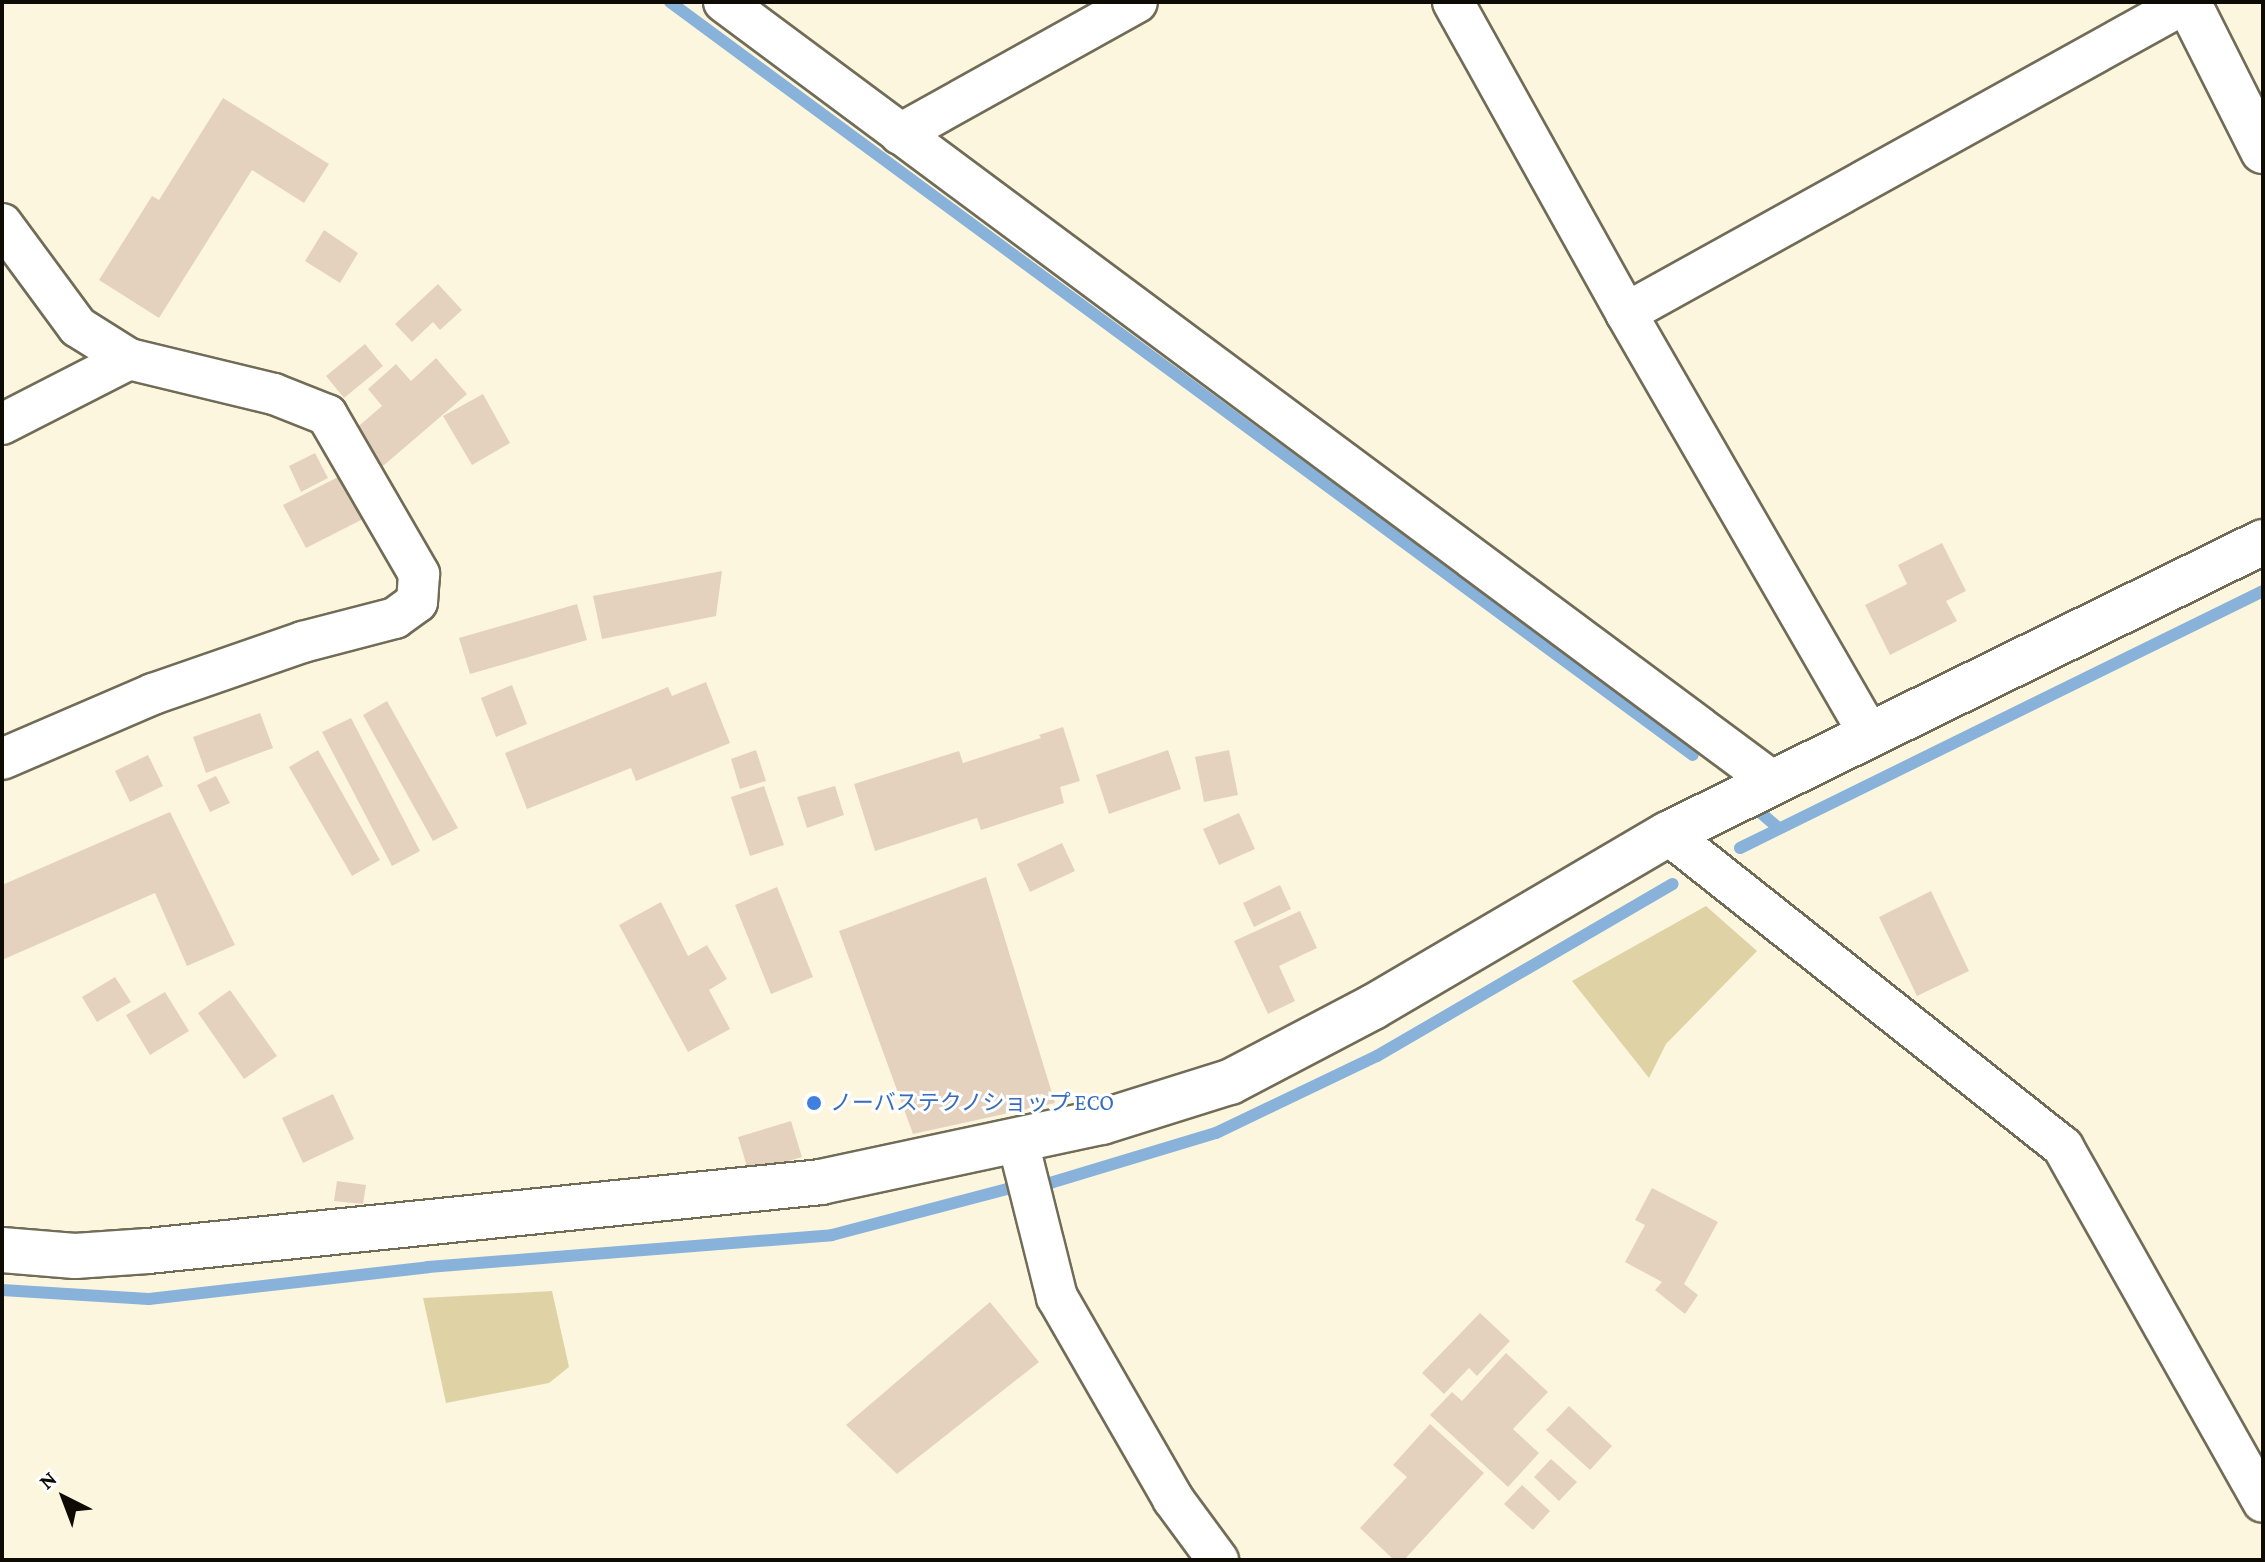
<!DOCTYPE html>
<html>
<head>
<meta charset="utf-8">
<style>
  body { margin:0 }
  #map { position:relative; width:2265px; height:1562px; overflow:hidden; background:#fdf6de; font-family:"Crimson Pro","Noto Sans JP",serif }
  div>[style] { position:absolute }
  .green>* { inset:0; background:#dfd3a6 }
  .stream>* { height:12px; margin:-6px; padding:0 6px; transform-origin:6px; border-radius:6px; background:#88b2da }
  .building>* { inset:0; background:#e4d2bf }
  .roads { filter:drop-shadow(2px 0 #716c57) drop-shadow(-2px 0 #716c57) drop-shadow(0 2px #716c57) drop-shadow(0 -2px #716c57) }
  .minor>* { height:40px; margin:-20px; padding:0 20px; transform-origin:20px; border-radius:20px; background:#fff }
  .tertiary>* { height:44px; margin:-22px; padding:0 22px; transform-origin:22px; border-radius:22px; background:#fff }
  .dots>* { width:22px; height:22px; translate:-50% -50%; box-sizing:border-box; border:4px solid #fff; border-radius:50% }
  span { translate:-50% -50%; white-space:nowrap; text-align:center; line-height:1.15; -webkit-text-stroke:6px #fff; paint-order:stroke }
  .shop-label { font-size:22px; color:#366cbe }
  .left { translate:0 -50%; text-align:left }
  .frame { position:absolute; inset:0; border:4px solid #0e0b05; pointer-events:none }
  .north { position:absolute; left:24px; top:1458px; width:80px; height:80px; -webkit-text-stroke:6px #fff; paint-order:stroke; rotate:318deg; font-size:22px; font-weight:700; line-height:32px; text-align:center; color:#0e0b05 }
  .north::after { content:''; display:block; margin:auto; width:28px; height:36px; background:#0e0b05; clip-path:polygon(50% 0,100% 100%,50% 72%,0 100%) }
</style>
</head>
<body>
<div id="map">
  <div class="green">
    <i style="clip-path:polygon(1706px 906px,1757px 951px,1666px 1044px,1649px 1078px,1572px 981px)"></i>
    <i style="clip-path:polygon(552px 1291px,569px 1367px,549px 1383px,446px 1403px,423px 1298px)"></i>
  </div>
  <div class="stream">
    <i style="left:670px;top:2px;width:1270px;rotate:36.36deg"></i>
    <i style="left:1761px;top:813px;width:23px;rotate:41deg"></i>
    <i style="left:1740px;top:848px;width:583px;rotate:-26.17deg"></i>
    <i style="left:2px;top:1290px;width:147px;rotate:3.5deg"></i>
    <i style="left:149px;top:1299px;width:281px;rotate:-6.5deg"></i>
    <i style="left:428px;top:1267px;width:405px;rotate:-4.5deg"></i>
    <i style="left:832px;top:1235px;width:185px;rotate:-14.7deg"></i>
    <i style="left:1011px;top:1188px;width:39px;rotate:-7deg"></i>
    <i style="left:1050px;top:1183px;width:173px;rotate:-16.8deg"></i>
    <i style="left:1216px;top:1133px;width:178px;rotate:-25.6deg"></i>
    <i style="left:1377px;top:1056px;width:342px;rotate:-30.2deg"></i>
  </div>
  <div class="building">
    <i style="clip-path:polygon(223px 98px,329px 164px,304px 203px,252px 170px,159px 318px,99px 280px,152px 196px,159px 200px)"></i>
    <i style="clip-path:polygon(324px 230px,358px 253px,340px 283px,305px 261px)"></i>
    <i style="clip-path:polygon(438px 284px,462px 310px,440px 330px,433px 322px,412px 342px,395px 324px)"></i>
    <i style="clip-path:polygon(365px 344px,383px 366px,344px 398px,326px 376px)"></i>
    <i style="clip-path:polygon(436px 358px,467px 394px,383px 466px,353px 431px,382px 406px,368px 389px,396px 364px,411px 381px)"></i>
    <i style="clip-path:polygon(483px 394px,510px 443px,472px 465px,443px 416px)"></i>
    <i style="clip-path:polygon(315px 453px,328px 478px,301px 492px,289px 466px)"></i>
    <i style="clip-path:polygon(344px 474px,365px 518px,306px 548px,283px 505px)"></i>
    <i style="clip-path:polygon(1942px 543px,1966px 591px,1946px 601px,1957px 621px,1890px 655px,1865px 605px,1907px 584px,1898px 565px)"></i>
    <i style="clip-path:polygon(722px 571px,716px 616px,602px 639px,593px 596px)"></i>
    <i style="clip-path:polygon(577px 604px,587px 640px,470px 674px,459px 638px)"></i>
    <i style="clip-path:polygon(706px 682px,730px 743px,636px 781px,631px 768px,527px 809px,505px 753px,668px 687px,672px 696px)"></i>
    <i style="clip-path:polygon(512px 685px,527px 724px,496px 737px,481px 698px)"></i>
    <i style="clip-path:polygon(387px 701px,458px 828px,433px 841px,363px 715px)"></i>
    <i style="clip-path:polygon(260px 713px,273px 748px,206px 773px,193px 737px)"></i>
    <i style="clip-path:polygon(351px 718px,420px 851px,392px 866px,322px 732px)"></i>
    <i style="clip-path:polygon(1063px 727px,1080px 781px,1060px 787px,1064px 803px,981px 830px,977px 818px,875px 851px,854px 784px,959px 751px,963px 763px,1041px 738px,1039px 735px)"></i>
    <i style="clip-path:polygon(318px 750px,380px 860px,352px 876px,289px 767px)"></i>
    <i style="clip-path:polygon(756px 750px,766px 781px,740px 789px,731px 759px)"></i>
    <i style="clip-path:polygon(1168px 750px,1181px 789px,1109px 814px,1096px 775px)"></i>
    <i style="clip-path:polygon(1229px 750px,1238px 795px,1204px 802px,1195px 757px)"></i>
    <i style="clip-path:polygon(148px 755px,163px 786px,130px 802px,115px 771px)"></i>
    <i style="clip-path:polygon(216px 776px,230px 803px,210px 812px,197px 785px)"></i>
    <i style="clip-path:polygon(764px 786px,784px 845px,750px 856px,731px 797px)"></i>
    <i style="clip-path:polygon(835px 786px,844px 815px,807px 828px,797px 797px)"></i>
    <i style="clip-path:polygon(170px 812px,235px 945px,187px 966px,155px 893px,2px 960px,2px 885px)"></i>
    <i style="clip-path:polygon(1239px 813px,1255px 849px,1219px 865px,1203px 829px)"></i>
    <i style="clip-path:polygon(1062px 843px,1075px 871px,1030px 892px,1017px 864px)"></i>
    <i style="clip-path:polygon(986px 877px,1055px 1103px,913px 1134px,839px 931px)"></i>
    <i style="clip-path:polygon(1280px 885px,1291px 909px,1254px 927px,1243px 903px)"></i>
    <i style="clip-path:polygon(777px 887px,813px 977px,771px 994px,735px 905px)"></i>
    <i style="clip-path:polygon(1931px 891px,1969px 971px,1917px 996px,1879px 917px)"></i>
    <i style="clip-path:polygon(661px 902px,688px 956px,707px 945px,727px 979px,709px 990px,730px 1029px,688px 1052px,619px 925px)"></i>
    <i style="clip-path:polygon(1300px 911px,1317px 948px,1279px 966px,1295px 1001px,1268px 1014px,1234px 941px)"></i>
    <i style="clip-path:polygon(115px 977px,131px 1002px,97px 1022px,82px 997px)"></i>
    <i style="clip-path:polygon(230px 990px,277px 1056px,244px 1079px,198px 1013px)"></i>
    <i style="clip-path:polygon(165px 992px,189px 1031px,150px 1055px,126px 1015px)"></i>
    <i style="clip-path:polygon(333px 1094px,354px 1139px,303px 1163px,282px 1118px)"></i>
    <i style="clip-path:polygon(791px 1121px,802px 1157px,749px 1173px,738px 1137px)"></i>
    <i style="clip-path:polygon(337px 1181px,366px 1185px,363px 1204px,334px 1201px)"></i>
    <i style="clip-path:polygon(1652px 1188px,1718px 1222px,1684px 1284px,1698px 1295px,1685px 1314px,1655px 1290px,1662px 1282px,1625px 1262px,1645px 1225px,1635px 1220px)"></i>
    <i style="clip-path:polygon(990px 1302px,1039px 1362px,897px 1474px,846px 1425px)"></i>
    <i style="clip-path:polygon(1480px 1313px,1510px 1341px,1477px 1376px,1469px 1368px,1444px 1394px,1422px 1373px)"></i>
    <i style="clip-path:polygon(1506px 1353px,1548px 1392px,1513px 1429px,1539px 1453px,1508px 1487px,1430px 1415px,1452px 1392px,1462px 1401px)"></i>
    <i style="clip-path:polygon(1569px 1406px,1612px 1446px,1590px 1470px,1546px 1430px)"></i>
    <i style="clip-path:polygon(1430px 1424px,1484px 1473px,1404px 1560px,1394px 1560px,1360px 1528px,1407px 1477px,1393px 1465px)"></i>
    <i style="clip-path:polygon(1551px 1459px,1577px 1482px,1559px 1501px,1534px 1477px)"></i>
    <i style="clip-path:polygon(1522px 1485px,1550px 1511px,1533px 1530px,1504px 1504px)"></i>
  </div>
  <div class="roads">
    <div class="minor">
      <i style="left:724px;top:2px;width:1307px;rotate:36.63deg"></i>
      <i style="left:1453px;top:2px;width:356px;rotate:60.9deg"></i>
      <i style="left:1626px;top:313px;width:488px;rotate:60deg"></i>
      <i style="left:900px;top:134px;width:271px;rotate:-29.1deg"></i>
      <i style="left:2px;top:224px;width:128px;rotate:53.6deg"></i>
      <i style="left:78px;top:327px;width:60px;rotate:32.1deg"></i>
      <i style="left:1626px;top:313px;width:641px;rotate:-29deg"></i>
      <i style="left:2px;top:424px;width:143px;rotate:-27.1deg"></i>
      <i style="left:129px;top:359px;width:149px;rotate:13.6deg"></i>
      <i style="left:274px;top:394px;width:57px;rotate:21.6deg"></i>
      <i style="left:327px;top:415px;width:184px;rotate:59.9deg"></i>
      <i style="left:419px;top:574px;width:28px;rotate:94deg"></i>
      <i style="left:417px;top:602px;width:27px;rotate:144deg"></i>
      <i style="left:395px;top:618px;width:95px;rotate:165.4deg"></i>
      <i style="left:303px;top:642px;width:159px;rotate:160.9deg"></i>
      <i style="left:153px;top:694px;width:164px;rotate:156.7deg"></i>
      <i style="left:1668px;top:834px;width:504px;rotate:38.39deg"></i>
      <i style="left:2063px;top:1147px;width:407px;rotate:60.6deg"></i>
      <i style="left:1018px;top:1142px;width:160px;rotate:75.9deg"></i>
      <i style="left:1057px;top:1297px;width:233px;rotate:60.1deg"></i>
      <i style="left:1173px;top:1499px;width:76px;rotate:53.6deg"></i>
    </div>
    <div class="tertiary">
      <i style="left:2188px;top:2px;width:167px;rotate:63.3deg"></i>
      <i style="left:2px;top:1250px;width:73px;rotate:4.7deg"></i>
      <i style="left:75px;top:1256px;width:73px;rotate:-3.9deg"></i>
      <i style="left:148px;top:1251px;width:677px;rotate:-5.85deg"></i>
      <i style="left:821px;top:1182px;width:287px;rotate:-12.1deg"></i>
      <i style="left:1102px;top:1122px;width:134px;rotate:-17.4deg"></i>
      <i style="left:1230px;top:1082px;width:161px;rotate:-27.7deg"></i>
      <i style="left:1373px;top:1007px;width:342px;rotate:-30.4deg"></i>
      <i style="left:1668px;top:834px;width:663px;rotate:-26.14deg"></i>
    </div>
  </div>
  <div class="dots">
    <i style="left:814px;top:1103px;background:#3f7fe0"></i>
  </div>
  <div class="shop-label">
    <span class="left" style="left:830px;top:1103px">ノーバステクノショップ ECO</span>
  </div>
  <div class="frame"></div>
  <div class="north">N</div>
</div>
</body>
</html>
